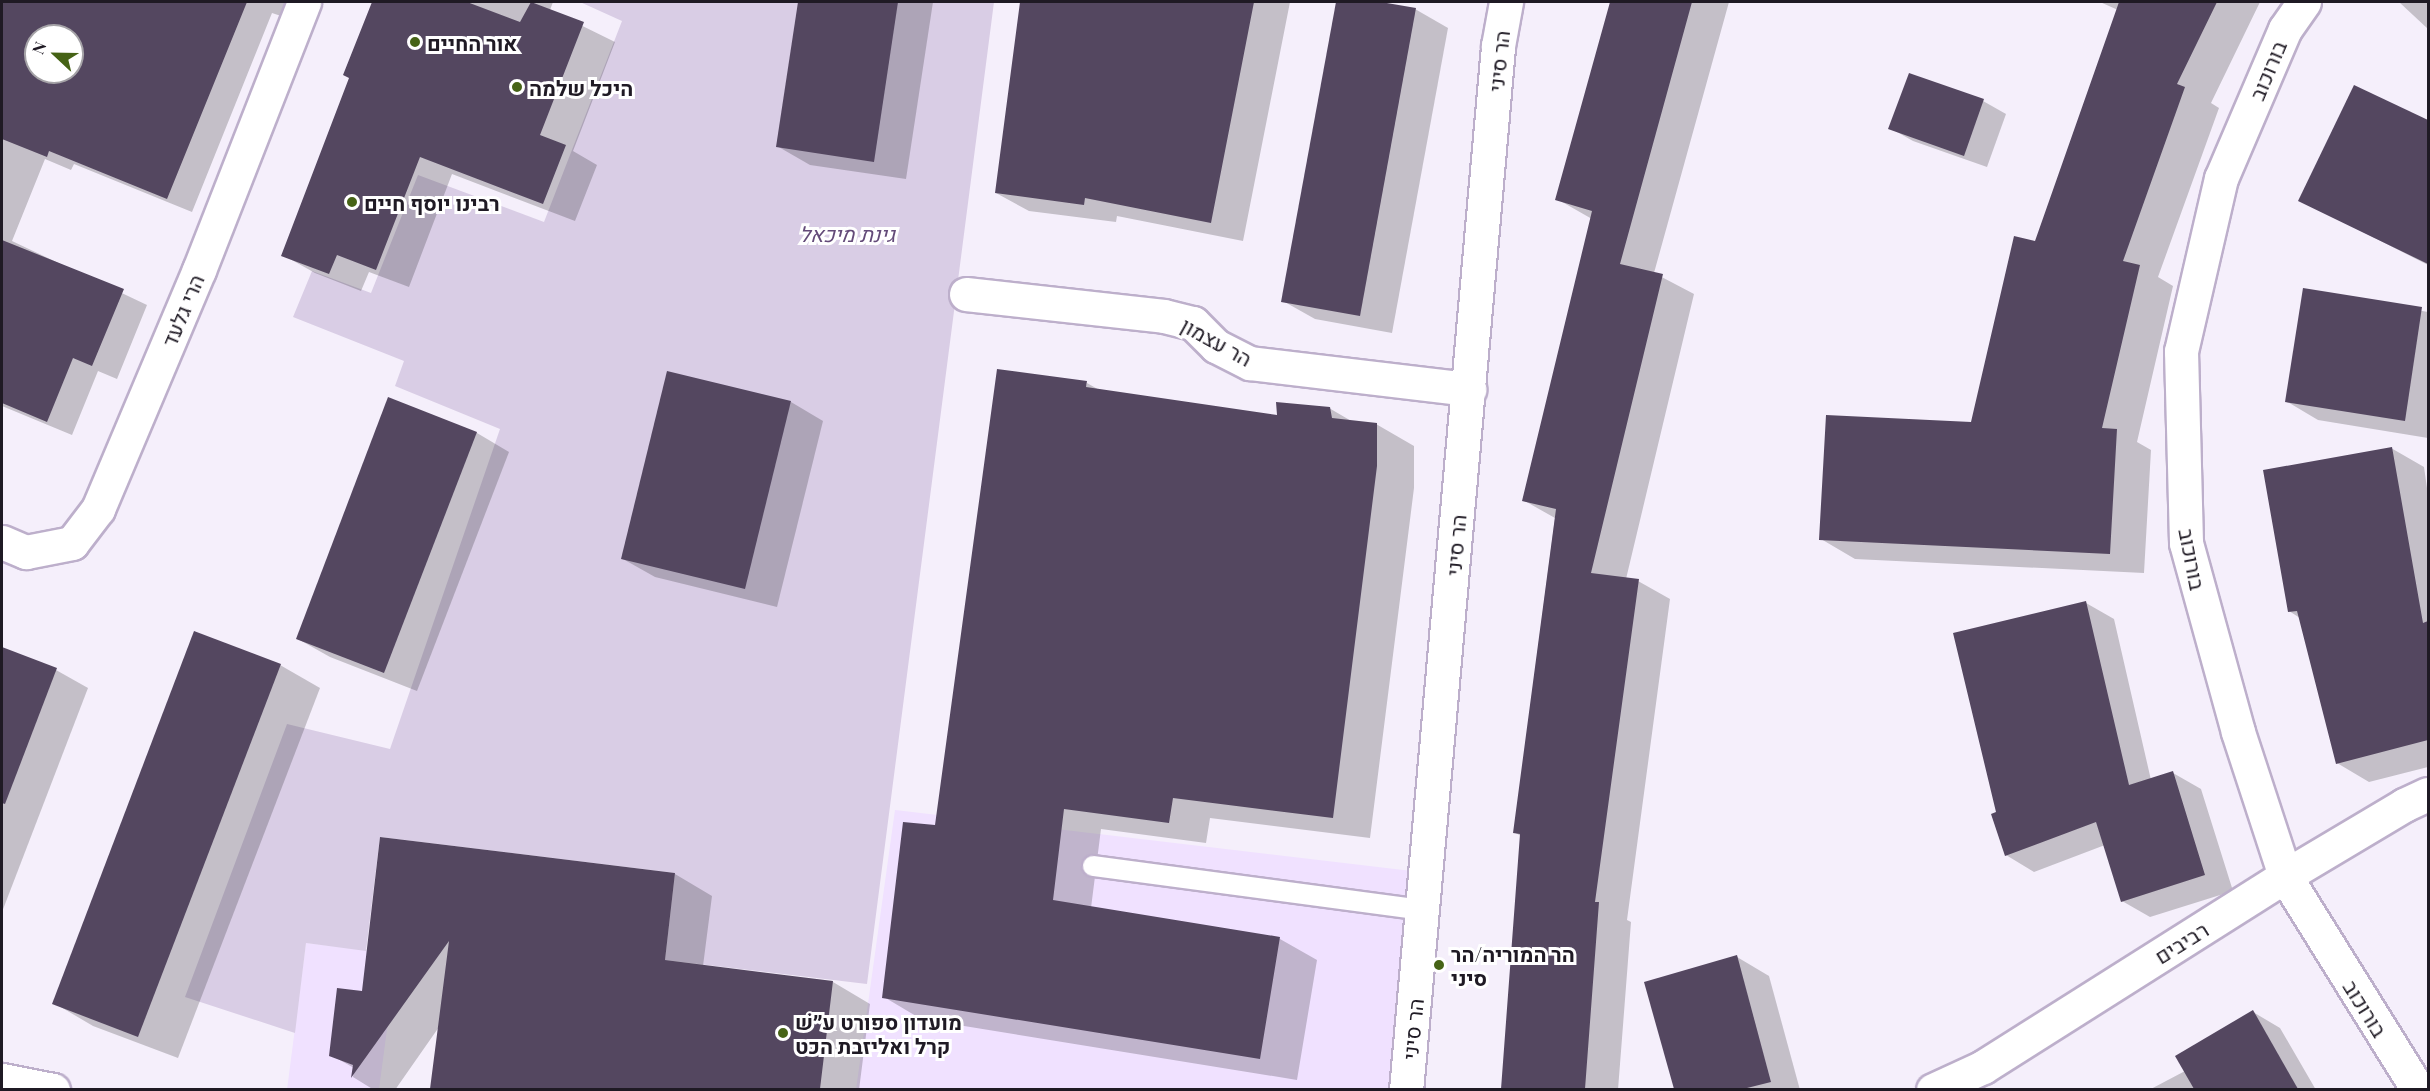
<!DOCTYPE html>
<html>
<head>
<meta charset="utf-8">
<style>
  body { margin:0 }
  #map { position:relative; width:2430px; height:1091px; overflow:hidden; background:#f5effb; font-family:"Playfair Display",Heebo,serif }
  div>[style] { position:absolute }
  .built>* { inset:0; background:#f0e1ff }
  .green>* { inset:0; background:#d9cde5 }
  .shadow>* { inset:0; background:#0003 }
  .building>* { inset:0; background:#544760 }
  .roads { filter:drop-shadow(2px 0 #bdafcb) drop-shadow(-2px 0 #bdafcb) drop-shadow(0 2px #bdafcb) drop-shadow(0 -2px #bdafcb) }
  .service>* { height:20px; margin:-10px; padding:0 10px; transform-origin:10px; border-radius:10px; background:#fff }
  .minor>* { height:33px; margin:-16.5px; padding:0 16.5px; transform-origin:16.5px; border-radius:16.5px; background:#fff }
  .dots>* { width:16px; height:16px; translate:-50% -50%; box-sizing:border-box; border:3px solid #fff; border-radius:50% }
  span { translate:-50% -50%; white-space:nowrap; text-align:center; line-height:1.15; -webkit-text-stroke:6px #fff; paint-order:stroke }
  .poi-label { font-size:21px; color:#1f1a24; font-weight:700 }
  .left { translate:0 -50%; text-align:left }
  .street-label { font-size:21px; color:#1f1a24 }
  .park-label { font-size:21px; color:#644b79; font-style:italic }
  .frame { position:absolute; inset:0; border:3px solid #1f1a24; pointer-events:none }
  .north { position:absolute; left:24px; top:24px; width:60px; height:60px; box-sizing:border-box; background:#fff; border:2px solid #a5a3a7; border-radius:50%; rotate:292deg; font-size:16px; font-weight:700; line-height:24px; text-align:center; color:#1f1a24 }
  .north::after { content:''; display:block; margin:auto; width:21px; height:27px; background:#466316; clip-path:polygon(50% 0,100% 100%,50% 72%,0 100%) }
</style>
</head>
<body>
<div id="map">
  <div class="built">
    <i style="clip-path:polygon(895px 810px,1412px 871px,1389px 1089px,856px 1090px)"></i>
    <i style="clip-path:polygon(306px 943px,397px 954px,379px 1089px,287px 1090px)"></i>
  </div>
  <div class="green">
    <i style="clip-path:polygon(580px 2px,994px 2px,867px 984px,665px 960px,675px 873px,380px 837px,366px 951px,306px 943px,295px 1033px,185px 997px,287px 724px,390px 749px,500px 429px,395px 386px,404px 361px,293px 317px,312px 271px,371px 293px,418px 175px,544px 222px,622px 21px)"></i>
  </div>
  <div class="shadow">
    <i style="clip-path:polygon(evenodd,2px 2px,293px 2px,287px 18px,272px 13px,192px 212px,74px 164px,71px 170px,45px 159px,12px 241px,147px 305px,117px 379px,98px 371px,72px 435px,2px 406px,2px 2px,36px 36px,72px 36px,72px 72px,36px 72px,36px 36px)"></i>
    <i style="clip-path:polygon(373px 2px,553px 2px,550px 10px,615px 42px,573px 151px,597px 165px,575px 221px,452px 174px,409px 287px,369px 272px,361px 291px,315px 273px,283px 255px,351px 78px,345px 75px)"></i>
    <i style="clip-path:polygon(800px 2px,933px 2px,906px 179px,810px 165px,777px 146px)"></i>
    <i style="clip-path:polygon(1022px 2px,1290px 2px,1243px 241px,1117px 216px,1116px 222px,1029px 211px,996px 193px)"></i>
    <i style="clip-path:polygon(1337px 2px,1372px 2px,1415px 9px,1448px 28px,1392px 333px,1315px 319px,1283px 301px)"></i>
    <i style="clip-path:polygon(1611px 2px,1729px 2px,1654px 273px,1694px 294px,1626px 579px,1638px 581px,1670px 599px,1627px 920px,1631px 922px,1618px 1090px,1502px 1090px,1521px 836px,1514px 832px,1555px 518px,1523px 500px,1592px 219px,1557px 199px)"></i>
    <i style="clip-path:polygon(2100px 2px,2260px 2px,2211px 103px,2219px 108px,2158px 277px,2173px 286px,2137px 442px,2151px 450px,2144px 573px,1855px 559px,1821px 539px,1972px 423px,2118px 10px)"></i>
    <i style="clip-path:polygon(2399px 2px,2428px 2px,2428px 29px)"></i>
    <i style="clip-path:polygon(1909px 75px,1983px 101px,2006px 114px,1987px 167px,1913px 141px,1890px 128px)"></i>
    <i style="clip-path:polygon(2355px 87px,2428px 122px,2428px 265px,2300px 200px)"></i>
    <i style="clip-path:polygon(2305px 290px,2428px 312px,2428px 438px,2318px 420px,2286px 401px)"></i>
    <i style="clip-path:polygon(1087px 383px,1101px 391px,1279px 416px,1329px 408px,1353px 422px,1376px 424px,1414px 446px,1414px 488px,1370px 838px,1210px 818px,1206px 843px,1101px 829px,1091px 908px,1280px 939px,1317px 960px,1297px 1080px,921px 1019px,884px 997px,936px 827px)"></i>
    <i style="clip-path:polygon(389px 399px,477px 433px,509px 452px,417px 691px,330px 657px,298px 639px)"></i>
    <i style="clip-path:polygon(791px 402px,823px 421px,777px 607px,655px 577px,623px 559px)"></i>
    <i style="clip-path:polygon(2391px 448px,2424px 467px,2428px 495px,2428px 767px,2369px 782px,2337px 763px,2300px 618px,2289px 611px)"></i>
    <i style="clip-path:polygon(2086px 603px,2114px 619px,2151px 780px,2173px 773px,2201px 789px,2233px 891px,2150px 917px,2122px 901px,2105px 845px,2034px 872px,2006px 855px,1998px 813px)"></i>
    <i style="clip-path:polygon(2px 649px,56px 670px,88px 688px,2px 912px)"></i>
    <i style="clip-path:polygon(280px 665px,320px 688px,178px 1058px,93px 1026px,54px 1003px)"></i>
    <i style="clip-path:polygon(381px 839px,675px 874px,712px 896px,703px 966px,833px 982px,870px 1004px,859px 1090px,432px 1090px,439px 1027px,395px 1090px,374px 1090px,353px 1077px,354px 1068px,331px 1055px,363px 992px)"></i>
    <i style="clip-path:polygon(1737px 957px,1769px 976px,1800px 1090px,1676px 1090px,1646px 983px)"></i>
    <i style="clip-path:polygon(2253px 1012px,2280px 1028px,2316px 1090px,2149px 1090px,2185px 1071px)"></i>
  </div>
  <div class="building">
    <i style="clip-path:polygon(evenodd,2px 2px,247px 2px,167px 199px,49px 151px,47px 157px,2px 139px,2px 2px,36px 36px,72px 36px,72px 72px,36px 72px,36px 36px)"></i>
    <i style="clip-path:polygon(372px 2px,467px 2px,520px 22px,531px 2px,584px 22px,540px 135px,566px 145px,543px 204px,420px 157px,376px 270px,337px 255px,329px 274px,281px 256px,349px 78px,343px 75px)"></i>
    <i style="clip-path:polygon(798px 2px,898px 2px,874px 162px,776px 147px)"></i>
    <i style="clip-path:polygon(1020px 2px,1254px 2px,1211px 223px,1085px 198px,1084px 205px,995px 193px)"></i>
    <i style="clip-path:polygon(1336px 2px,1381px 2px,1416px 8px,1360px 316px,1281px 302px)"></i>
    <i style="clip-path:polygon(1610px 2px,1692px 2px,1620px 264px,1663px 274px,1591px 573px,1639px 579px,1595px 902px,1599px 902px,1585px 1089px,1501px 1089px,1520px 834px,1513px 833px,1556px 509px,1522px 501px,1592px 211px,1555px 200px)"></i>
    <i style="clip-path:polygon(2119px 2px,2217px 2px,2177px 84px,2185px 87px,2123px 261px,2140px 265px,2102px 428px,2117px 429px,2110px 554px,1819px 540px,1826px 415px,1971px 422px,2014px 236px,2035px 241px)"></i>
    <i style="clip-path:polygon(1909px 73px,1984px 99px,1964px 156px,1888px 129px)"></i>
    <i style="clip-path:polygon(2354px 85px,2428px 120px,2428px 264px,2298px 201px)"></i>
    <i style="clip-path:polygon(2px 240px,124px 289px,92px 366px,73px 358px,47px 422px,2px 403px)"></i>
    <i style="clip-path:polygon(2303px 288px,2422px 307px,2405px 421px,2285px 402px)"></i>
    <i style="clip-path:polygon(997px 369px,1087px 381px,1086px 387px,1277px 415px,1276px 402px,1330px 407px,1332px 418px,1377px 423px,1377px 466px,1333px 818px,1173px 798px,1169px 823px,1064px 809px,1053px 900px,1280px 937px,1260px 1059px,882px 998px,903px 822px,935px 825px)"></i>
    <i style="clip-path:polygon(667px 371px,791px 401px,745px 589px,621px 559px)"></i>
    <i style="clip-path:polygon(388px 397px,477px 432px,384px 673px,296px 639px)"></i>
    <i style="clip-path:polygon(2392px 447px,2423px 623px,2428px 621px,2428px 740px,2336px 764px,2297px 611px,2288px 612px,2263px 470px)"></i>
    <i style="clip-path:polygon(2086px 601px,2129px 785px,2173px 771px,2205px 875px,2121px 902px,2096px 822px,2005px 856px,1991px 814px,1996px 812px,1953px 633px)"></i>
    <i style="clip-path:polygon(194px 631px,281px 664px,138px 1037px,52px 1004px)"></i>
    <i style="clip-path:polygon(2px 647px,57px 668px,5px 804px,2px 803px)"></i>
    <i style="clip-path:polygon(380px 837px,675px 873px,665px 960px,833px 981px,820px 1089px,430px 1089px,449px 941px,351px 1078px,353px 1065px,329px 1056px,337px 988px,362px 991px)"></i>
    <i style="clip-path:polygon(1737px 955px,1771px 1082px,1743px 1089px,1674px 1089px,1644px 982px)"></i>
    <i style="clip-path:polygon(2253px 1010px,2298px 1089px,2194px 1089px,2175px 1056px)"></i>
  </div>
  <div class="roads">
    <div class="service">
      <i style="left:1093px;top:866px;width:333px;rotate:7.6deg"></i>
    </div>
    <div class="minor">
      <i style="left:2304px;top:2px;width:33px;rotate:125deg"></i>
      <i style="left:2285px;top:29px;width:162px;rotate:113.2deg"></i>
      <i style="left:2221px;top:178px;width:178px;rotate:103deg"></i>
      <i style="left:2181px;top:351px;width:192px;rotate:88.5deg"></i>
      <i style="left:2186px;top:543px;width:196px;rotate:74.6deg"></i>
      <i style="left:2238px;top:732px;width:151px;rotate:71.9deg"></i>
      <i style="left:2285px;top:876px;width:252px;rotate:58.1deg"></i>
      <i style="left:966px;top:294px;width:199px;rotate:6.3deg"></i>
      <i style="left:1164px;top:316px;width:30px;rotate:14deg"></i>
      <i style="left:1193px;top:323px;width:33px;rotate:45deg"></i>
      <i style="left:1216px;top:346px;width:38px;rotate:27deg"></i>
      <i style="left:1250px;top:363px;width:221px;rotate:6.8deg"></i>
      <i style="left:2px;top:542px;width:26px;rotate:23deg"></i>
      <i style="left:26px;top:552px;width:47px;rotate:-11.1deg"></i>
      <i style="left:72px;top:543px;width:43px;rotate:-52.6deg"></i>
      <i style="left:98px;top:509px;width:259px;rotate:-67.1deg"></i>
      <i style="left:199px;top:270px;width:288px;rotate:-68.6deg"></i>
      <i style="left:2px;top:1080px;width:52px;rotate:11.1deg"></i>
      <i style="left:1406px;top:1090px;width:1048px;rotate:-84.96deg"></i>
      <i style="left:1498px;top:46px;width:45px;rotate:-79.7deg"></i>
      <i style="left:1933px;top:1090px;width:55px;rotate:-24.7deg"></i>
      <i style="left:1983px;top:1067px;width:357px;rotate:-32.3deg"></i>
      <i style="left:2285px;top:876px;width:139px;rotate:-30.8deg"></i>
      <i style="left:2404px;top:805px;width:26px;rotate:-25deg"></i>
    </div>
  </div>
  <div class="dots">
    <i style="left:415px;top:42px;background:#466316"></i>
    <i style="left:517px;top:87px;background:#466316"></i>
    <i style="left:352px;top:202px;background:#466316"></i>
    <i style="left:1439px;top:965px;background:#466316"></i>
    <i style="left:783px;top:1033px;background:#466316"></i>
  </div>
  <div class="poi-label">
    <span class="left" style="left:427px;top:42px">אור החיים</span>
    <span class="left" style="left:529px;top:87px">היכל שלמה</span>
    <span class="left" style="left:364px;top:202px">רבינו יוסף חיים</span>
    <span class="left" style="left:1451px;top:965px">הר המוריה/הר<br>סיני</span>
    <span class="left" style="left:795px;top:1033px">מועדון ספורט ע״שׁ<br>קרל ואליזבת הכט</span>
  </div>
  <div class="street-label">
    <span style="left:1498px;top:61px;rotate:-84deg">הר סיני</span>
    <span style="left:2267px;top:70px;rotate:-67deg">בורוכוב</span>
    <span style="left:182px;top:310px;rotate:-67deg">הרי גלעד</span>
    <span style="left:1217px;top:341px;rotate:29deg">הר עצמון</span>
    <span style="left:1455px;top:545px;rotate:-85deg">הר סיני</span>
    <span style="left:2193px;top:559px;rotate:79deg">בורוכוב</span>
    <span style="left:2181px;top:942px;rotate:-32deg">רביבים</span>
    <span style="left:2366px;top:1008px;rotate:58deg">בורוכוב</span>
    <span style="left:1412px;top:1029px;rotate:-84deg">הר סיני</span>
  </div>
  <div class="park-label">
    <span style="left:847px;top:233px">גינת מיכאל</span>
  </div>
  <div class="frame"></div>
  <div class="north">N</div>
</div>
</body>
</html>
